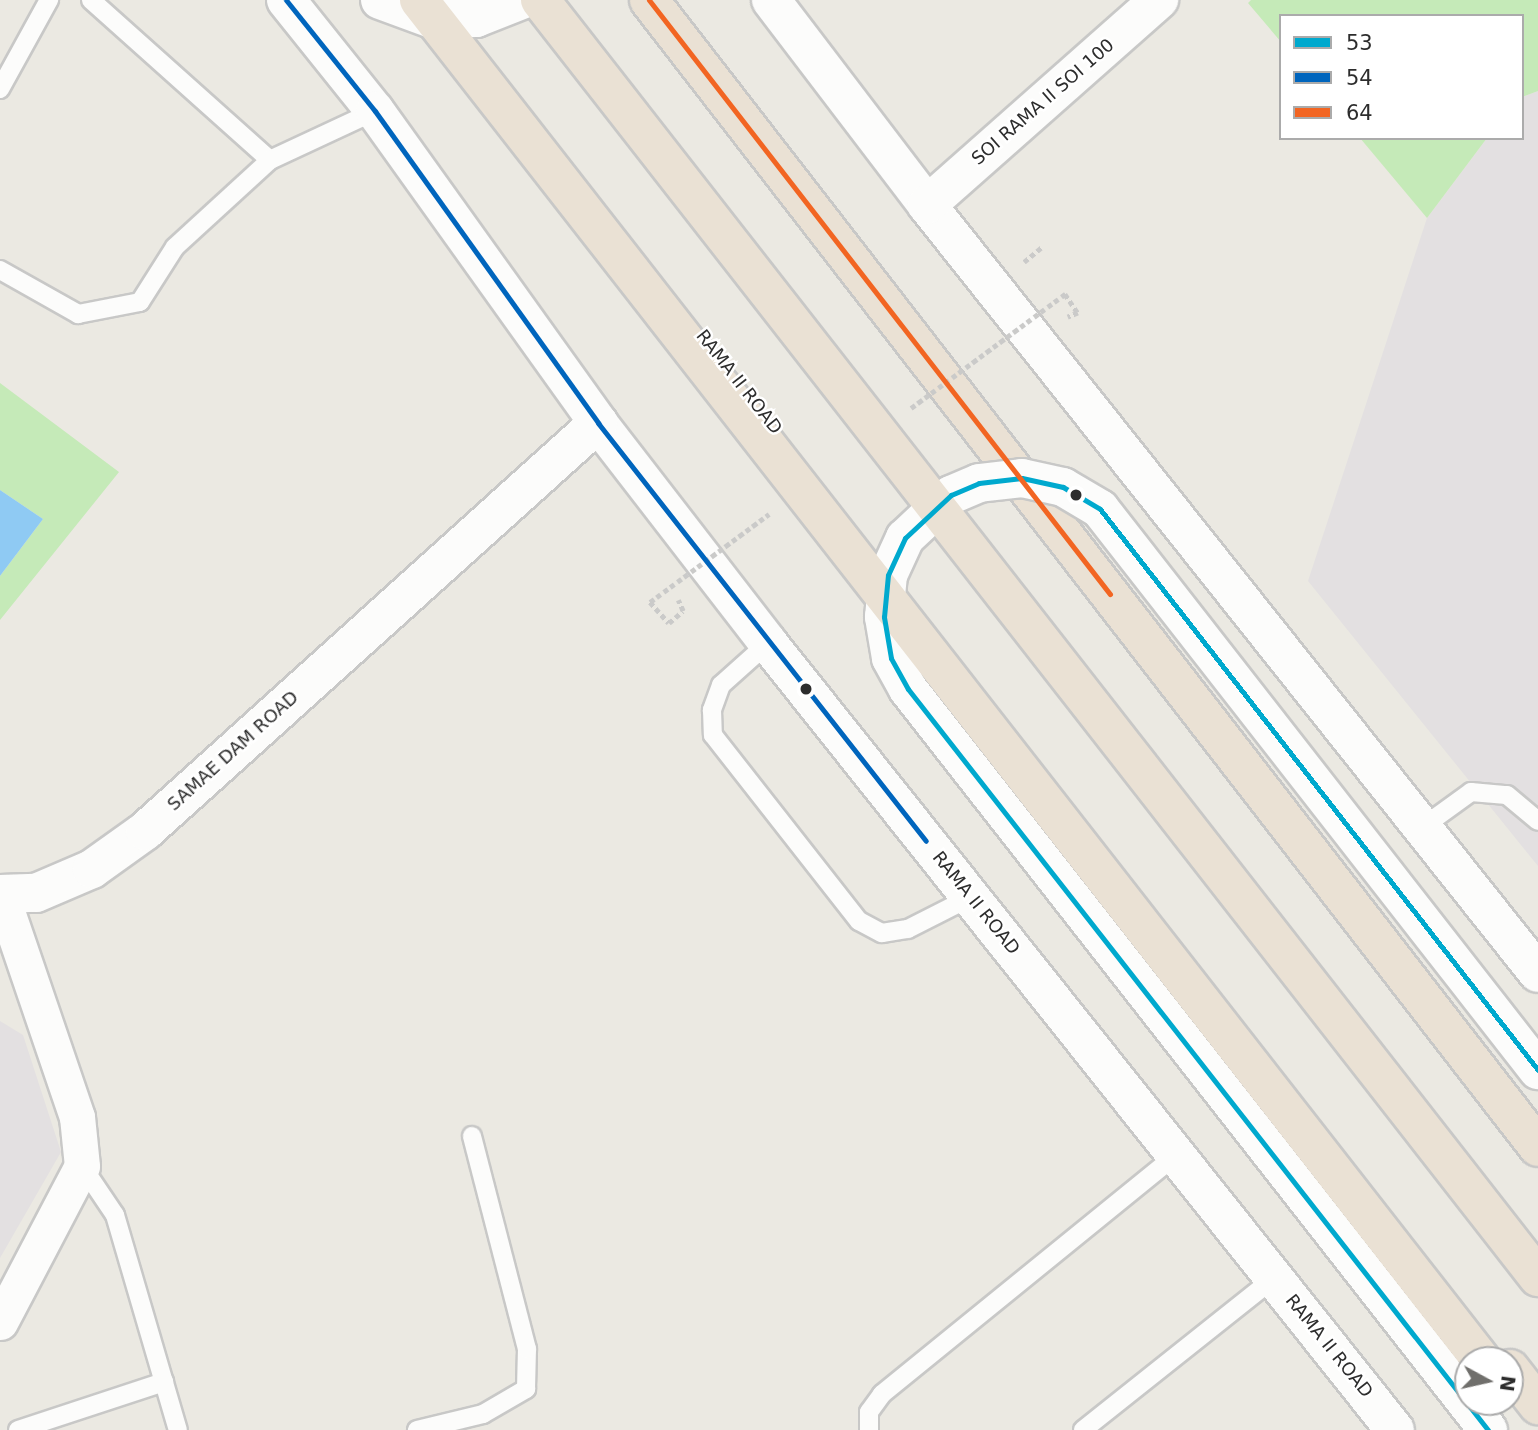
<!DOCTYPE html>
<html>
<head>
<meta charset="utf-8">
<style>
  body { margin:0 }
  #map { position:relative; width:1538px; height:1430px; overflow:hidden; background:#ebe9e2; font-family:"DejaVu Sans",sans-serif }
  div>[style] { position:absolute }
  .industrial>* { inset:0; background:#e3e0e1 }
  .green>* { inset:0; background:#c5eab8 }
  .water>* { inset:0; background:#8fcaf3 }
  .path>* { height:4.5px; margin-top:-2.25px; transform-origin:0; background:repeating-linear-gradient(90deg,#cacac9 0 5px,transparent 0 8.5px) }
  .roads { filter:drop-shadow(2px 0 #c8c8c7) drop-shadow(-2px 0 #c8c8c7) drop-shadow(0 2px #c8c8c7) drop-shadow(0 -2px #c8c8c7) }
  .lane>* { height:18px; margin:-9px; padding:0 9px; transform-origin:9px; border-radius:9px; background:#fcfcfb }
  .street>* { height:35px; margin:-17.5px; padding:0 17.5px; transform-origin:17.5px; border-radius:17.5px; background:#fcfcfb }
  .secondary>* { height:38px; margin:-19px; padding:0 19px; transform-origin:19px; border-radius:19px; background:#fcfcfb }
  .highway>* { height:38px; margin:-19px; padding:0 19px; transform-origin:19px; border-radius:19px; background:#eae1d4 }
  .path-bridge>* { height:4.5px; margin-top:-2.25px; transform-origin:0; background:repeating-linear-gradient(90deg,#cacac9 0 5px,transparent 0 8.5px) }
  .bridges { filter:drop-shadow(2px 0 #c8c8c7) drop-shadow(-2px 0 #c8c8c7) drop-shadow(0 2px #c8c8c7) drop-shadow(0 -2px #c8c8c7) }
  .secondary-bridge>* { height:38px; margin:-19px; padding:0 19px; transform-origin:19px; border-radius:19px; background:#fcfcfb }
  .highway-bridge>* { height:38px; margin:-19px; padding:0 19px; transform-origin:19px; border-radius:19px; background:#eae1d4 }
  .bus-1>* { height:5px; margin:-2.5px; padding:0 2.5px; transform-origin:2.5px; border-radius:2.5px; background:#00a9ce }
  .bus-2>* { height:5px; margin:-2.5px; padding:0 2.5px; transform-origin:2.5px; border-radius:2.5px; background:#0065bd }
  .bus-3>* { height:5px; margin:-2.5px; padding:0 2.5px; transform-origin:2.5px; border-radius:2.5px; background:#f26522 }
  .dots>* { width:19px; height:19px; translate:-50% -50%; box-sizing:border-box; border:4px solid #fff; border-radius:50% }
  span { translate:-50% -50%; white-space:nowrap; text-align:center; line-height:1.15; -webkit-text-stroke:5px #fff; paint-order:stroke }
  .street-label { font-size:18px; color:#2d2d2d }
  .legend { position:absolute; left:1279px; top:14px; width:245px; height:126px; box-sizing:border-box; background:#fff; border:2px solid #ababab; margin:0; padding:9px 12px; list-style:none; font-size:21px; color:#2d2d2d }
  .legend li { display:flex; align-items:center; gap:14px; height:35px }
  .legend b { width:35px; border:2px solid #ababab }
  .north { position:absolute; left:1454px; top:1346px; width:70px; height:70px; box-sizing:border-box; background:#fff; border:2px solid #ababab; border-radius:50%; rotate:98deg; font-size:19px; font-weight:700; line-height:28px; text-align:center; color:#2d2d2d }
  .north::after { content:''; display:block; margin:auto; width:24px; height:32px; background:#706f6c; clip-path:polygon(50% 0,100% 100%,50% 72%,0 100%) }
</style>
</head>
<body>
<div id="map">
  <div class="industrial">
    <i style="clip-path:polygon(1538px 91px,1538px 866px,1308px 581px,1427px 218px,1487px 138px,1522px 138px,1522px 97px)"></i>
    <i style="clip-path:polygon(0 1021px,23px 1035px,61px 1152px,0 1258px)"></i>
  </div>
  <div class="green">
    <i style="clip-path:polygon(1251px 0,1538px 0,1538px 91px,1522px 97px,1522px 16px,1281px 16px,1281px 42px,1248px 3px)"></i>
    <i style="clip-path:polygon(1360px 138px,1487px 138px,1427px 218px)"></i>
    <i style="clip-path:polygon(0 383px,119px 472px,0 620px,0 576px,43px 519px,0 490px)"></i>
  </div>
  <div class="water">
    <i style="clip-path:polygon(0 490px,43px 519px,0 576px)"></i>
  </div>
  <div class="path">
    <i style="left:1024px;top:262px;width:23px;rotate:-40deg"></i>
    <i style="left:1065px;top:294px;width:23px;rotate:56deg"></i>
    <i style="left:1078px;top:313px;width:11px;rotate:158deg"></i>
    <i style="left:650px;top:602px;width:28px;rotate:48deg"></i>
    <i style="left:669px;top:623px;width:18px;rotate:-41deg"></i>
    <i style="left:683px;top:611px;width:12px;rotate:-114deg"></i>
  </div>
  <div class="roads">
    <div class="lane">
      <i style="left:91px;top:0;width:240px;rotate:41.8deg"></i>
      <i style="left:0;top:89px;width:102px;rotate:-61.2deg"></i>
      <i style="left:0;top:270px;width:90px;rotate:29.4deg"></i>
      <i style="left:78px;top:314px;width:63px;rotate:-11deg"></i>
      <i style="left:140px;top:302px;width:65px;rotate:-57.5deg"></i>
      <i style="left:175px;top:247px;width:129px;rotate:-42.5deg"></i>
      <i style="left:270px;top:160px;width:116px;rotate:-25deg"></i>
      <i style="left:768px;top:643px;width:63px;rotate:138.2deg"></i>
      <i style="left:721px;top:685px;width:27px;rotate:110deg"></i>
      <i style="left:712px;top:710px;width:25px;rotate:88deg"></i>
      <i style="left:713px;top:735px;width:236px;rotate:51.9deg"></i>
      <i style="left:859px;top:921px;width:26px;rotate:28deg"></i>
      <i style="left:882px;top:933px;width:26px;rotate:-9deg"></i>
      <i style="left:908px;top:929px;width:71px;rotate:-26.9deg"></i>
      <i style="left:1424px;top:826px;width:58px;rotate:-35.9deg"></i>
      <i style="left:1471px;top:792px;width:36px;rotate:5deg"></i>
      <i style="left:1507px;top:795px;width:40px;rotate:40deg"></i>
      <i style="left:82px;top:1166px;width:59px;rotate:56deg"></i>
      <i style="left:115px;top:1215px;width:224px;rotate:73.7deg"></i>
      <i style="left:18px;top:1430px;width:154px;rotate:-18.2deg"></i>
      <i style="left:417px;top:1430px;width:68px;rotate:-13.6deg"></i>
      <i style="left:483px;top:1414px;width:50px;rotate:-30.2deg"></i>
      <i style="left:526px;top:1389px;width:40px;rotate:-88.6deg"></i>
      <i style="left:527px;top:1349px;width:220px;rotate:-104.5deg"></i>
      <i style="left:869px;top:1430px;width:18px;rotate:-90deg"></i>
      <i style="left:869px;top:1412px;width:22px;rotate:-54deg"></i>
      <i style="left:882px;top:1394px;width:379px;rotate:-39.1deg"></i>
      <i style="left:1083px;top:1430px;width:244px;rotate:-38.5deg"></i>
    </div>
    <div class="street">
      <i style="left:0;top:1322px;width:176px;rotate:-62.3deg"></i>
      <i style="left:82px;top:1166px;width:49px;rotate:-95.8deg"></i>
      <i style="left:77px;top:1117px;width:236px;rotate:-108.8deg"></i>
    </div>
    <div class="secondary">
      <i style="left:286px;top:0;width:142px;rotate:51.3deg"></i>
      <i style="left:375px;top:111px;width:384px;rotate:54.4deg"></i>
      <i style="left:598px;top:423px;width:278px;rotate:52.3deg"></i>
      <i style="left:768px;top:643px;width:1006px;rotate:51.46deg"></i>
      <i style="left:771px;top:0;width:258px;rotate:52.7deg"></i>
      <i style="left:927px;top:205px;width:981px;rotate:51.5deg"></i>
      <i style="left:927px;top:205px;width:310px;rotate:-41.5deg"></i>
      <i style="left:0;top:894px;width:36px;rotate:-2deg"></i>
      <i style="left:36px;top:893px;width:61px;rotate:-23.2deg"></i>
      <i style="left:92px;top:869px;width:65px;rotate:-35.6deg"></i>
      <i style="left:145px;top:831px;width:610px;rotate:-42.01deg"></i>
    </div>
    <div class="highway">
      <i style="left:649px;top:0;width:1451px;rotate:52.22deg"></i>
      <i style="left:1510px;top:1369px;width:46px;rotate:52.1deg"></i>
    </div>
  </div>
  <div class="path-bridge">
    <i style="left:911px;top:408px;width:192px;rotate:-36.5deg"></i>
    <i style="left:650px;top:602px;width:148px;rotate:-36.5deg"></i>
  </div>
  <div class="bridges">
    <div class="secondary-bridge">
      <i style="left:380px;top:0;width:55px;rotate:20.1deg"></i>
      <i style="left:432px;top:19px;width:44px;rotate:-1.3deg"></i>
      <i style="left:476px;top:18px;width:49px;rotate:-21.4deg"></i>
      <i style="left:1488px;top:1430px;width:941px;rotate:-128.05deg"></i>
      <i style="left:908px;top:689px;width:35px;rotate:-119deg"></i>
      <i style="left:891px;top:658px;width:42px;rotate:-99.7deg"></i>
      <i style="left:884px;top:617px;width:42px;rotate:-84.6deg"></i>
      <i style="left:888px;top:575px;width:41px;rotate:-65.3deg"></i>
      <i style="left:905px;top:538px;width:63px;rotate:-43.1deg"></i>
      <i style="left:951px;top:495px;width:30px;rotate:-23deg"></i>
      <i style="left:979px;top:483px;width:43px;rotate:-6.6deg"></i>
      <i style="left:1022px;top:478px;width:42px;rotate:12.4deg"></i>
      <i style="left:1063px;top:487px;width:43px;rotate:30.7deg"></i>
      <i style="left:1100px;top:509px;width:712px;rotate:52.02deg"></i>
    </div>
    <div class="highway-bridge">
      <i style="left:419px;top:0;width:1726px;rotate:52.01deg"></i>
      <i style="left:540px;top:0;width:1621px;rotate:51.99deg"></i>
    </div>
  </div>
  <div class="bus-1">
    <i style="left:1488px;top:1430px;width:941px;rotate:-128.05deg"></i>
    <i style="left:908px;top:689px;width:35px;rotate:-119deg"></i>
    <i style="left:891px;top:658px;width:42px;rotate:-99.7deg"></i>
    <i style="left:884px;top:617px;width:42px;rotate:-84.6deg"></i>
    <i style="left:888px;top:575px;width:41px;rotate:-65.3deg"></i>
    <i style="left:905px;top:538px;width:63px;rotate:-43.1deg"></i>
    <i style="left:951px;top:495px;width:30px;rotate:-23deg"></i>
    <i style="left:979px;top:483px;width:43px;rotate:-6.6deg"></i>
    <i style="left:1022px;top:478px;width:42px;rotate:12.4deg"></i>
    <i style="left:1063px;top:487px;width:43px;rotate:30.7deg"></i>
    <i style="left:1100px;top:509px;width:712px;rotate:52.02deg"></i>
  </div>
  <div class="bus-2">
    <i style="left:286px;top:0;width:142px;rotate:51.3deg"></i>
    <i style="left:375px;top:111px;width:384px;rotate:54.4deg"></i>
    <i style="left:598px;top:423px;width:531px;rotate:51.88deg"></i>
  </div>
  <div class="bus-3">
    <i style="left:649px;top:0;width:752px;rotate:52.19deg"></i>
  </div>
  <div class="dots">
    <i style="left:1076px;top:495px;background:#2d2d2d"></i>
    <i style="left:806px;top:689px;background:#2d2d2d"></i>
  </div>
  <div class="street-label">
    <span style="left:1043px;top:102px;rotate:-41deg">SOI RAMA II SOI 100</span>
    <span style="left:739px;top:382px;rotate:52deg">RAMA II ROAD</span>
    <span style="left:233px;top:751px;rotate:-42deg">SAMAE DAM ROAD</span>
    <span style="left:976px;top:903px;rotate:51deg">RAMA II ROAD</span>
    <span style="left:1329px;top:1346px;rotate:51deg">RAMA II ROAD</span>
  </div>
  <ul class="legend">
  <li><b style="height:9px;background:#00a9ce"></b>53</li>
  <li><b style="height:9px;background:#0065bd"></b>54</li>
  <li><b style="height:9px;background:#f26522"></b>64</li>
  </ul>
  <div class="north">N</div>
</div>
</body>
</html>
